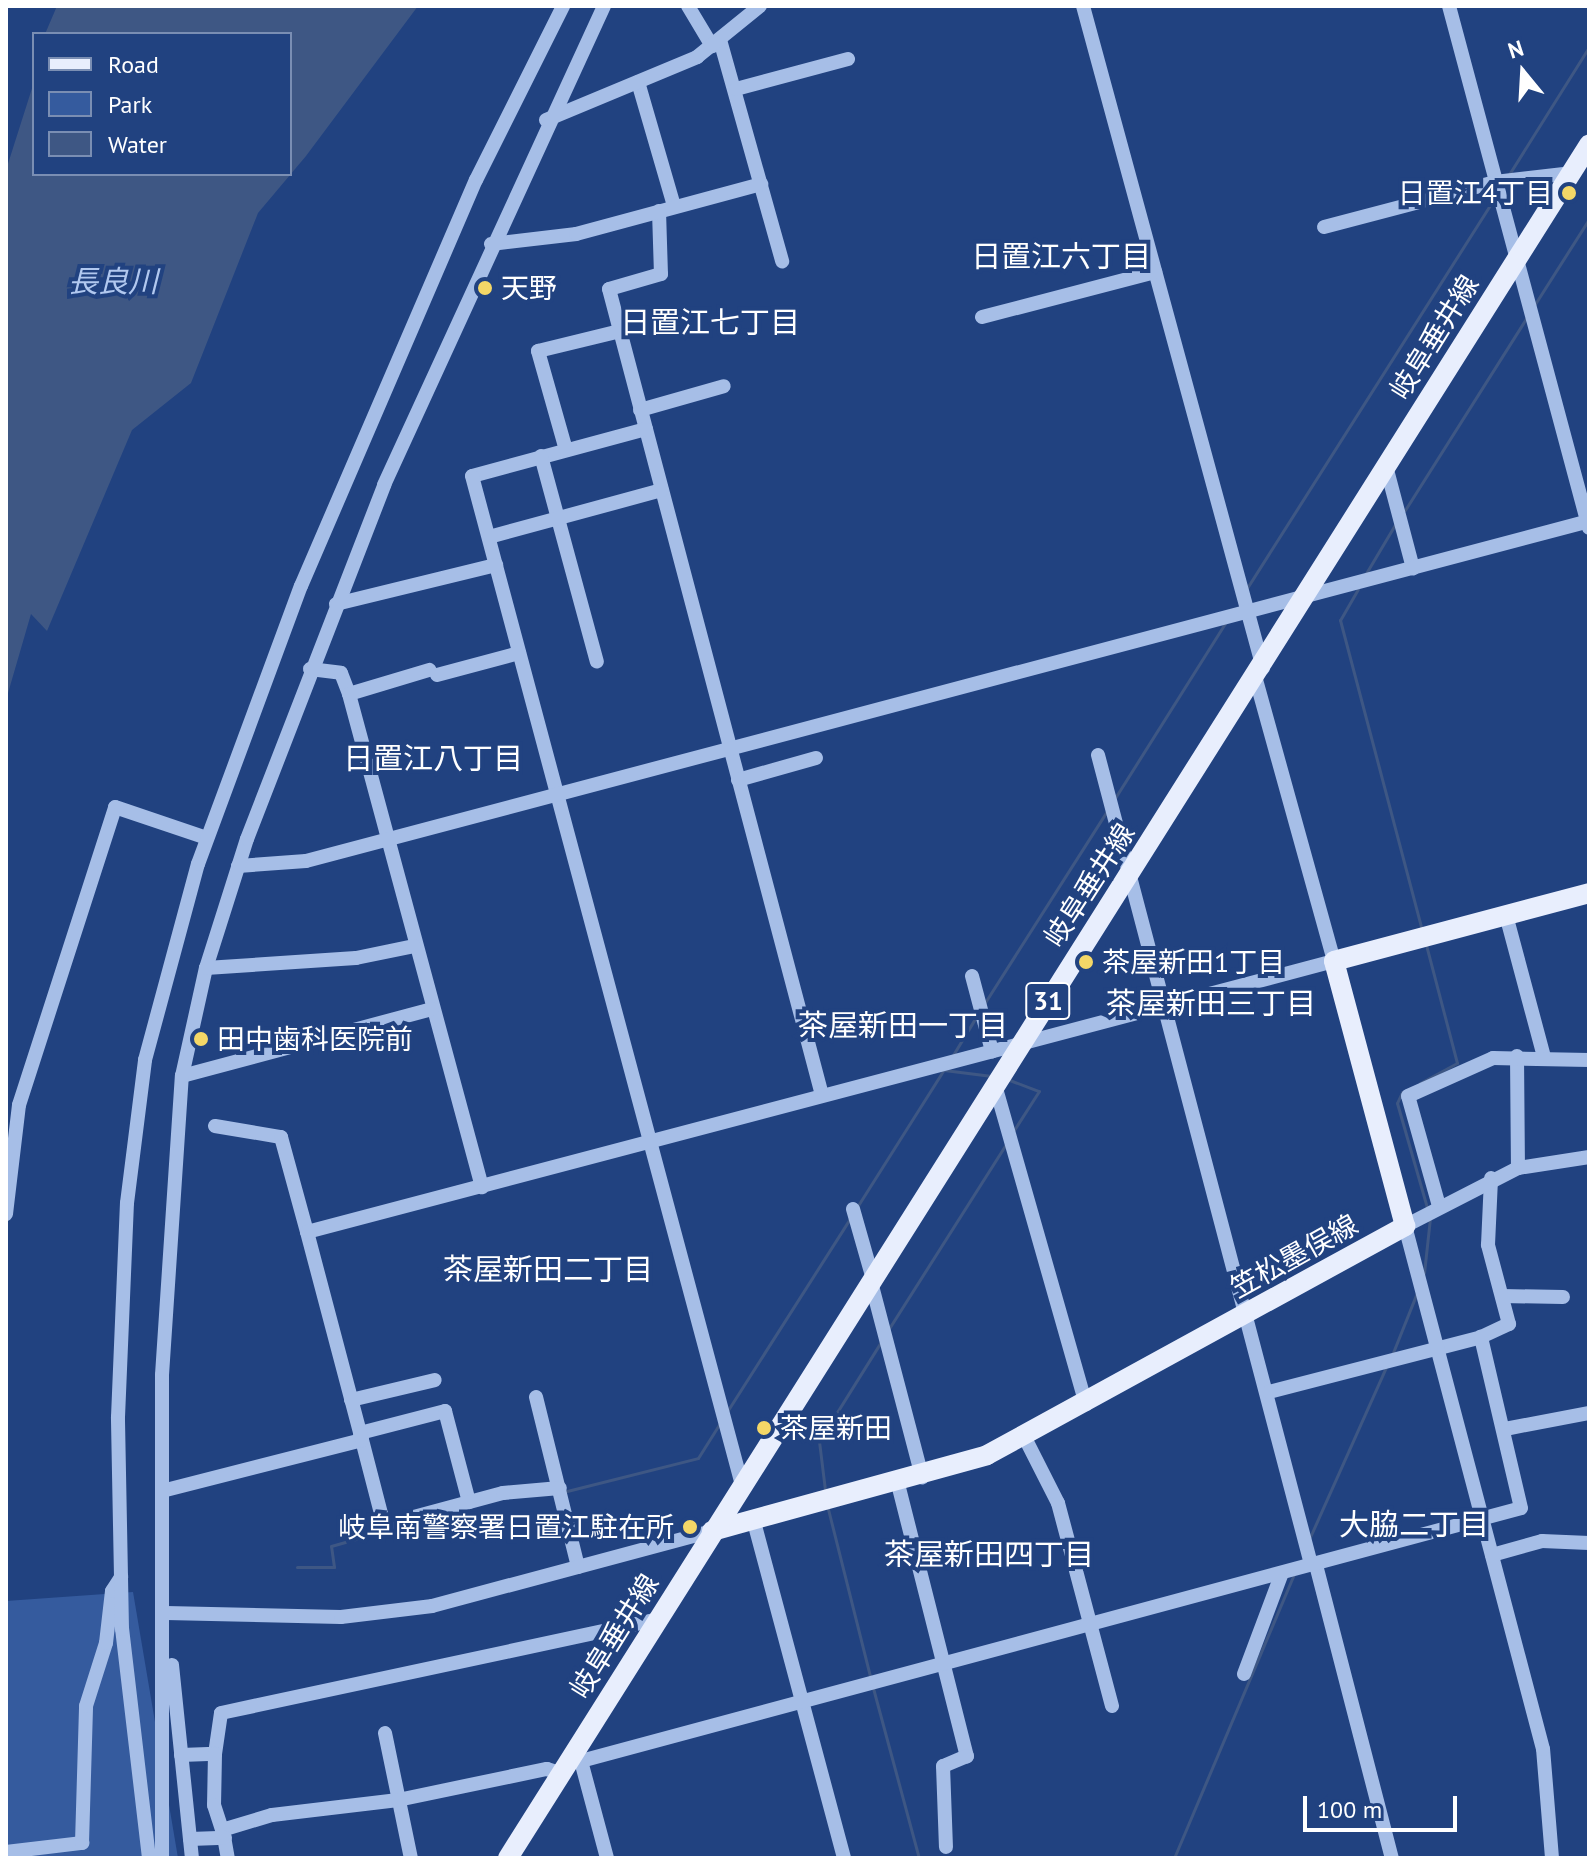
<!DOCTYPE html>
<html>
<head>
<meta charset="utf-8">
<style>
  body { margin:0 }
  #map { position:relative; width:1595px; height:1864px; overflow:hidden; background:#214280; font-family:"PT Sans","Noto Sans JP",sans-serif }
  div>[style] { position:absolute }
  .green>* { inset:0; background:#355b9e }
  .water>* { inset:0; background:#3e5784 }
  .stream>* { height:3px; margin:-1.5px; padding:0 1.5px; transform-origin:1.5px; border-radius:1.5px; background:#3e5784 }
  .minor>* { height:14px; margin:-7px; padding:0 7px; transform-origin:7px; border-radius:7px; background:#a6bee7 }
  .major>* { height:20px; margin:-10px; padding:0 10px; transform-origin:10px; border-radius:10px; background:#e8eefd }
  .dots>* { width:22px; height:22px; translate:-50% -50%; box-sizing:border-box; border:4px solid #214280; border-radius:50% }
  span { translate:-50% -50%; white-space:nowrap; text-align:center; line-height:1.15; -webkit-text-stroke:8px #214280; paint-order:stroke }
  .shield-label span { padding:2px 6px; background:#214280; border:2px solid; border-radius:6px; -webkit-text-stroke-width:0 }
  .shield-label { font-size:26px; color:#fff; font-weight:700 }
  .poi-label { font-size:28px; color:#fff }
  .right { translate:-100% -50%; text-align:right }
  .left { translate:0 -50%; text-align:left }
  .street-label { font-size:28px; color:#fff }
  .neighbourhood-label { font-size:30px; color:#fff }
  .water-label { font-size:30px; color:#b1c8ef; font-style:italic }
  .frame { position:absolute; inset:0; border:8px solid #fff; pointer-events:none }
  .legend { position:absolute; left:32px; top:32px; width:260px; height:144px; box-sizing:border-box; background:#214280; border:2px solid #7a8eb3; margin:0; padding:10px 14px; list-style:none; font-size:24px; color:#fff }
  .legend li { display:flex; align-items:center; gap:16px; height:40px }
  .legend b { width:40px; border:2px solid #7a8eb3 }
  .north { position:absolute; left:1483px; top:32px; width:80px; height:80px; -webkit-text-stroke:6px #214280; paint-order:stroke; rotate:342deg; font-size:22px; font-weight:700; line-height:32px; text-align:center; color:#fff }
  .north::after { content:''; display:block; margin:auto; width:28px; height:36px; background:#fff; clip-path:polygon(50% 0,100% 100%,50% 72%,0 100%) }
  .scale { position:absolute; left:1303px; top:1796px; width:154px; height:36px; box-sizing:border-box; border:4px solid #fff; border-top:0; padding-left:10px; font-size:24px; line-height:28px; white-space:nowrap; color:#fff; -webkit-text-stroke:6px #214280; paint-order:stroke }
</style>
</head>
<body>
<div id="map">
  <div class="green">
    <i style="clip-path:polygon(133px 1592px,178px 1858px,6px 1858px,6px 1601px)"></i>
  </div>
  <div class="water">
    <i style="clip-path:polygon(57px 6px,418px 6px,306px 156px,258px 213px,191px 383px,132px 430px,47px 631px,31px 614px,6px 700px,6px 170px,34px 82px,34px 174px,290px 174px,290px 34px,45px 34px)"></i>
  </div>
  <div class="stream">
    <i style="left:1508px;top:176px;width:152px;rotate:-57.9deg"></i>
    <i style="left:1535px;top:304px;width:101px;rotate:-57.6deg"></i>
    <i style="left:1405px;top:510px;width:228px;rotate:-57.7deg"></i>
    <i style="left:1365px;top:575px;width:61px;rotate:-59.2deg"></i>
    <i style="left:1247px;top:588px;width:464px;rotate:-57.6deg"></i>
    <i style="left:1358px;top:589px;width:36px;rotate:120deg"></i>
    <i style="left:1340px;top:620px;width:321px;rotate:75.2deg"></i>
    <i style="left:1115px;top:798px;width:208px;rotate:-57.8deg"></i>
    <i style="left:984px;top:1004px;width:229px;rotate:-57.5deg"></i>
    <i style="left:953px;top:1055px;width:44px;rotate:-58.8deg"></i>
    <i style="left:944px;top:1070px;width:48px;rotate:7.1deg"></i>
    <i style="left:1007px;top:1079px;width:34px;rotate:21deg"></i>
    <i style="left:1039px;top:1091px;width:46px;rotate:122.7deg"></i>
    <i style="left:1420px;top:1083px;width:42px;rotate:-28.4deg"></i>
    <i style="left:1457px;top:1063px;width:122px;rotate:-104.7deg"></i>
    <i style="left:1402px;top:1092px;width:12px;rotate:114deg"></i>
    <i style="left:1397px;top:1103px;width:112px;rotate:74deg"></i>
    <i style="left:857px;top:1207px;width:165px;rotate:-57.7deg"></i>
    <i style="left:1424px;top:1273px;width:55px;rotate:-83.8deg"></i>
    <i style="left:888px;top:1330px;width:220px;rotate:-57.6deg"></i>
    <i style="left:1392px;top:1355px;width:65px;rotate:-68.2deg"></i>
    <i style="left:728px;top:1410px;width:229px;rotate:-57.5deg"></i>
    <i style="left:825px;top:1490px;width:49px;rotate:-97deg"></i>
    <i style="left:819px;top:1441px;width:119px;rotate:-58deg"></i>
    <i style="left:563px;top:1492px;width:139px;rotate:-14.1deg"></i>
    <i style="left:698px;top:1458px;width:41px;rotate:-57.8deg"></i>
    <i style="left:827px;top:1505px;width:176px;rotate:75.9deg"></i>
    <i style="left:1310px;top:1537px;width:188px;rotate:-65.9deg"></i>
    <i style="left:297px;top:1567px;width:37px"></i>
    <i style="left:334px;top:1567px;width:21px;rotate:-98deg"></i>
    <i style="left:331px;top:1546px;width:55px;rotate:-15.8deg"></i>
    <i style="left:873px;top:1688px;width:176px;rotate:74.9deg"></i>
    <i style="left:1174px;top:1858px;width:308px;rotate:-67.1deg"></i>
  </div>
  <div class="minor">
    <i style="left:688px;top:6px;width:47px;rotate:59deg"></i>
    <i style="left:1083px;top:6px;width:686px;rotate:74.79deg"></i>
    <i style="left:1449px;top:6px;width:540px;rotate:74.99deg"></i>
    <i style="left:720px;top:40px;width:230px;rotate:74.3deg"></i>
    <i style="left:638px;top:82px;width:129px;rotate:73.8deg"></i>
    <i style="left:736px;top:89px;width:116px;rotate:-15deg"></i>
    <i style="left:546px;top:120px;width:164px;rotate:-22.6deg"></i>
    <i style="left:697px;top:57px;width:81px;rotate:-39deg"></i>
    <i style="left:659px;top:211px;width:63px;rotate:88.2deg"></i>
    <i style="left:661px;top:274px;width:54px;rotate:163.9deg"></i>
    <i style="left:609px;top:289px;width:834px;rotate:75.2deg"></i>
    <i style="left:1324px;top:227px;width:177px;rotate:-14.7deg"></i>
    <i style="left:1495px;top:182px;width:78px;rotate:-6.7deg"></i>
    <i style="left:491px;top:244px;width:86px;rotate:-6.7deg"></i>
    <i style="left:576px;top:234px;width:192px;rotate:-15.1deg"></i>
    <i style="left:982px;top:317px;width:179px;rotate:-14.6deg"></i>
    <i style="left:640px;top:410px;width:87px;rotate:-15.9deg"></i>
    <i style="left:646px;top:429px;width:180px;rotate:164.9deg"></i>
    <i style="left:472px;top:476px;width:1045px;rotate:75.02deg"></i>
    <i style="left:566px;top:450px;width:103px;rotate:-105.8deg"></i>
    <i style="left:538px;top:351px;width:84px;rotate:-13.7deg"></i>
    <i style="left:541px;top:456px;width:213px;rotate:74.8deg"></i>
    <i style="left:1386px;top:466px;width:106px;rotate:75.2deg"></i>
    <i style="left:489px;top:537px;width:179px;rotate:-15.2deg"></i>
    <i style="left:336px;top:604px;width:165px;rotate:-13.7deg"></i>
    <i style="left:310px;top:669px;width:31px;rotate:7deg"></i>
    <i style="left:341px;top:673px;width:22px;rotate:69deg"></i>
    <i style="left:349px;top:694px;width:511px;rotate:74.9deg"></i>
    <i style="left:437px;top:675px;width:85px;rotate:-15deg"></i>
    <i style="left:349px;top:694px;width:84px;rotate:-16.7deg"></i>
    <i style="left:1098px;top:755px;width:837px;rotate:75.25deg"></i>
    <i style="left:738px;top:780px;width:81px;rotate:-15.8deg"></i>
    <i style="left:238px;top:866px;width:68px;rotate:-4.2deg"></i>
    <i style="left:306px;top:861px;width:1327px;rotate:-14.84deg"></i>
    <i style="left:1506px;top:915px;width:147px;rotate:75deg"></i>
    <i style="left:206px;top:968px;width:150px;rotate:-3.8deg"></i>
    <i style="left:356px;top:958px;width:59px;rotate:-11.7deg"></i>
    <i style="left:972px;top:976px;width:78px;rotate:75.1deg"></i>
    <i style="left:1517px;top:1056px;width:112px;rotate:89.5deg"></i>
    <i style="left:182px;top:1076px;width:259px;rotate:-15deg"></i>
    <i style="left:995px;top:1085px;width:332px;rotate:74.1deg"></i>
    <i style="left:215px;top:1126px;width:67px;rotate:9.5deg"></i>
    <i style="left:281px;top:1137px;width:98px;rotate:74.7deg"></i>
    <i style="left:1439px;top:1206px;width:114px;rotate:-105.7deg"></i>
    <i style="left:1408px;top:1096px;width:93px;rotate:-24.1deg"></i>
    <i style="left:1493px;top:1058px;width:96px;rotate:1.2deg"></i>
    <i style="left:853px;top:1209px;width:73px;rotate:74.1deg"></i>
    <i style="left:6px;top:1214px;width:110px;rotate:-83.2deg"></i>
    <i style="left:19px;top:1105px;width:313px;rotate:-72.1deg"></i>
    <i style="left:115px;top:807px;width:91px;rotate:18.6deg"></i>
    <i style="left:871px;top:1282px;width:202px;rotate:75.3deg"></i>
    <i style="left:1502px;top:1296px;width:61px;rotate:0.9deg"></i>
    <i style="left:1269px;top:1392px;width:219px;rotate:-14.5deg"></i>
    <i style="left:536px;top:1397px;width:175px;rotate:76.1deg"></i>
    <i style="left:351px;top:1400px;width:86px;rotate:-13.4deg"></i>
    <i style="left:1505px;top:1429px;width:86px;rotate:-10.8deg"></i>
    <i style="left:360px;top:1433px;width:88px;rotate:-14.5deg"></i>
    <i style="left:445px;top:1411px;width:94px;rotate:75.2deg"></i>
    <i style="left:1025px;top:1438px;width:73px;rotate:63.1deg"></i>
    <i style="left:1058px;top:1503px;width:210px;rotate:75.1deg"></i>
    <i style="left:362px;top:1440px;width:88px;rotate:75.5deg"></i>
    <i style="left:384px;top:1525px;width:123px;rotate:-15.1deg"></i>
    <i style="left:503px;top:1493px;width:57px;rotate:-5deg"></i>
    <i style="left:898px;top:1484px;width:281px;rotate:75.8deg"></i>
    <i style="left:967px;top:1756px;width:26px;rotate:157deg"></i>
    <i style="left:943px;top:1766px;width:81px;rotate:87.9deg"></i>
    <i style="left:162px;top:1491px;width:206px;rotate:-14.3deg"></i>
    <i style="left:362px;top:1440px;width:215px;rotate:-104.8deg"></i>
    <i style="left:307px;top:1232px;width:1062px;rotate:-14.78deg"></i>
    <i style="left:1334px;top:961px;width:292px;rotate:-105.5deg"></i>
    <i style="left:754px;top:1522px;width:348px;rotate:75deg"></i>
    <i style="left:1492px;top:1555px;width:52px;rotate:-15.6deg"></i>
    <i style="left:1542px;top:1541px;width:47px;rotate:2.4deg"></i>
    <i style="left:1316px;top:1565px;width:303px;rotate:75.5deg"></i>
    <i style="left:166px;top:1613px;width:175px;rotate:1.3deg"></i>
    <i style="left:341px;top:1617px;width:92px;rotate:-6.9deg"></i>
    <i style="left:432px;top:1606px;width:290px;rotate:-15deg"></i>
    <i style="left:172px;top:1665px;width:194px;rotate:84.1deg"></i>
    <i style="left:1244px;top:1674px;width:108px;rotate:-69.4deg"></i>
    <i style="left:385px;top:1733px;width:128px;rotate:78.3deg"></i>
    <i style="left:215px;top:1754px;width:41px;rotate:-81.7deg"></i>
    <i style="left:221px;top:1713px;width:444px;rotate:-12.1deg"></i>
    <i style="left:575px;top:1754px;width:9px;rotate:49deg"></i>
    <i style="left:581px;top:1761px;width:973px;rotate:-15.06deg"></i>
    <i style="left:1521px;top:1508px;width:176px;rotate:-103.2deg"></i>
    <i style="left:1481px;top:1337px;width:31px;rotate:-25deg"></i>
    <i style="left:1509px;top:1324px;width:82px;rotate:-104.9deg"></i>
    <i style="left:1488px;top:1245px;width:67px;rotate:-87.4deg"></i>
    <i style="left:181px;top:1755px;width:34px;rotate:-2deg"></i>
    <i style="left:215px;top:1754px;width:51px;rotate:91.1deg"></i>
    <i style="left:214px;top:1805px;width:26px;rotate:72deg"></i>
    <i style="left:222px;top:1830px;width:52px;rotate:-16.7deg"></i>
    <i style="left:272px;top:1815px;width:127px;rotate:-6.8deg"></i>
    <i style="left:398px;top:1800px;width:152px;rotate:-11.8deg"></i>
    <i style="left:547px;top:1769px;width:16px;rotate:18deg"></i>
    <i style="left:581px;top:1761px;width:100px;rotate:75deg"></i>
    <i style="left:223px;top:1831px;width:27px;rotate:80deg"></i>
    <i style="left:190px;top:1839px;width:35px;rotate:-2deg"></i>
    <i style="left:6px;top:1852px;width:77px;rotate:-6.8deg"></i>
    <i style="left:82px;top:1843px;width:137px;rotate:-88.3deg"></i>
    <i style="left:86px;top:1706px;width:66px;rotate:-72.4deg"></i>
    <i style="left:106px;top:1643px;width:52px;rotate:-83.4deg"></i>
    <i style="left:112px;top:1591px;width:17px;rotate:-57deg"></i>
    <i style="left:149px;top:1858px;width:231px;rotate:-96.7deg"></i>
    <i style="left:122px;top:1629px;width:212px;rotate:-91.1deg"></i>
    <i style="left:118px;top:1417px;width:214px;rotate:-87.6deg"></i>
    <i style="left:127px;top:1203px;width:144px;rotate:-82.8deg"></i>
    <i style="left:145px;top:1060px;width:203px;rotate:-74.9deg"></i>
    <i style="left:198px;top:864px;width:296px;rotate:-69.7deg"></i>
    <i style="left:301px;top:586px;width:442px;rotate:-66.7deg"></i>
    <i style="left:476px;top:180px;width:195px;rotate:-63.4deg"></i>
    <i style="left:162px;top:1858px;width:483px;rotate:-90deg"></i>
    <i style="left:162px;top:1375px;width:300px;rotate:-86.2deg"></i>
    <i style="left:182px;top:1076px;width:111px;rotate:-77.5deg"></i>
    <i style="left:206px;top:968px;width:135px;rotate:-72.4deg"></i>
    <i style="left:247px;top:839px;width:380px;rotate:-68.8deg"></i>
    <i style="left:384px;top:485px;width:527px;rotate:-65.33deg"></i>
    <i style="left:1552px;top:1858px;width:109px;rotate:-94.7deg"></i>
    <i style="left:1543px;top:1749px;width:541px;rotate:-104.78deg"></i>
    <i style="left:1405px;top:1226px;width:127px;rotate:-27.2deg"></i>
    <i style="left:1518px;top:1168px;width:72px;rotate:-8.8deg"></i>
  </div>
  <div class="major">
    <i style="left:712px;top:1531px;width:285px;rotate:-15.4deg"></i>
    <i style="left:987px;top:1455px;width:477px;rotate:-28.7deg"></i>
    <i style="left:1405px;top:1226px;width:274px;rotate:-105deg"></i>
    <i style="left:1334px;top:961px;width:264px;rotate:-14.9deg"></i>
    <i style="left:508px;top:1858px;width:2026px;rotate:-57.75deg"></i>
  </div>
  <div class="dots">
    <i style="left:1569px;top:193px;background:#f4d767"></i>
    <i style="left:485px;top:288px;background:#f4d767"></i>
    <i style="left:1086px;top:962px;background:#f4d767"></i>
    <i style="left:201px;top:1039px;background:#f4d767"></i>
    <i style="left:764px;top:1428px;background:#f4d767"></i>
    <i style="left:690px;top:1527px;background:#f4d767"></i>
  </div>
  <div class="shield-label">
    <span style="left:1048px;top:1001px">31</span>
  </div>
  <div class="poi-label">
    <span class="right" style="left:1553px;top:193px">日置江4丁目</span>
    <span class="left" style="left:501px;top:288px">天野</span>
    <span class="left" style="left:1102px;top:962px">茶屋新田1丁目</span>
    <span class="left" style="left:217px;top:1039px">田中歯科医院前</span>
    <span class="left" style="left:780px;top:1428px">茶屋新田</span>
    <span class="right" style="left:674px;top:1527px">岐阜南警察署日置江駐在所</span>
  </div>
  <div class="street-label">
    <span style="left:1434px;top:337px;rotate:-58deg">岐阜垂井線</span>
    <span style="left:1089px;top:885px;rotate:-57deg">岐阜垂井線</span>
    <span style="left:1294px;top:1256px;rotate:-29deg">笠松墨俣線</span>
    <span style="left:614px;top:1636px;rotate:-58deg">岐阜垂井線</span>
  </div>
  <div class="neighbourhood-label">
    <span style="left:1061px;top:256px">日置江六丁目</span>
    <span style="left:710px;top:322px">日置江七丁目</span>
    <span style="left:433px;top:758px">日置江八丁目</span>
    <span style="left:1211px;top:1003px">茶屋新田三丁目</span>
    <span style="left:903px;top:1025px">茶屋新田一丁目</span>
    <span style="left:548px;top:1269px">茶屋新田二丁目</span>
    <span style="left:1414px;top:1524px">大脇二丁目</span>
    <span style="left:989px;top:1554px">茶屋新田四丁目</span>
  </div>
  <div class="water-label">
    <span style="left:113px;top:281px">長良川</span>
  </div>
  <div class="frame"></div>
  <ul class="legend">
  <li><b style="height:10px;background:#e8eefd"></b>Road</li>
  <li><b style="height:22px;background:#355b9e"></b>Park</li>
  <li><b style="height:22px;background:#3e5784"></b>Water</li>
  </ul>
  <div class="north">N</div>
  <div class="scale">100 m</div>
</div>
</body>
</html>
